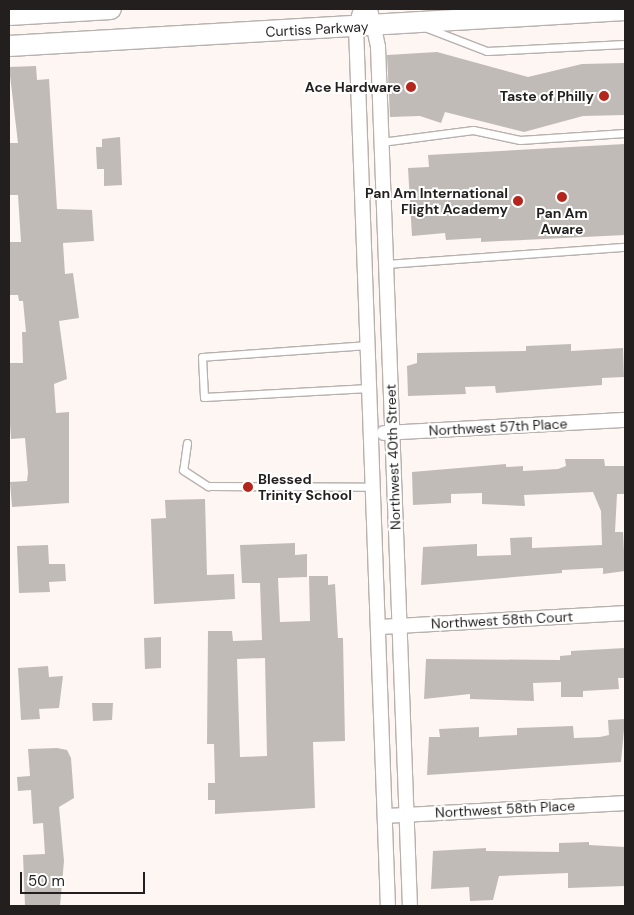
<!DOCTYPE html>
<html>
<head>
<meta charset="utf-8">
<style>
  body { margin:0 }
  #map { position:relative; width:634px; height:915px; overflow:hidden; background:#fdf6f3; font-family:"DM Sans",sans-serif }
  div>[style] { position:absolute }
  .building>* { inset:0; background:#c1bbb8 }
  .roads { filter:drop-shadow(1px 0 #b7b1ae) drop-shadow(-1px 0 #b7b1ae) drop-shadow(0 1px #b7b1ae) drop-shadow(0 -1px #b7b1ae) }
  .lane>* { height:7px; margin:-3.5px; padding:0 3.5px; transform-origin:3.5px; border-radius:3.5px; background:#fff }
  .street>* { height:14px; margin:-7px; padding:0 7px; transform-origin:7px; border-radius:7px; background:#fff }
  .secondary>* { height:20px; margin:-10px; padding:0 10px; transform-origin:10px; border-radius:10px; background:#fff }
  .dots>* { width:14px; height:14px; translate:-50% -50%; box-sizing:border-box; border:2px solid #fff; border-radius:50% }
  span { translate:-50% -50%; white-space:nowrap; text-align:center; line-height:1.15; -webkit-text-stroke:4px #fff; paint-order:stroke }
  .street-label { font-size:14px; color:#221f1e }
  .poi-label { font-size:14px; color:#221f1e; font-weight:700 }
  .right { translate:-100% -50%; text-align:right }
  .left { translate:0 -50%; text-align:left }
  .frame { position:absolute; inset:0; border:10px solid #221f1e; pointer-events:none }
  .scale { position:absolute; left:20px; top:872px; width:125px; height:22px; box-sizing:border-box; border:2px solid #221f1e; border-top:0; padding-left:6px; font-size:15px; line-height:18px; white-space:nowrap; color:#221f1e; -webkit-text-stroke:4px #fff; paint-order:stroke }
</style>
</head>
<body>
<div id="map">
  <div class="building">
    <i style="clip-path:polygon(437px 52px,528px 77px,582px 64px,625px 63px,625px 115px,583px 116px,524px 132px,445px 112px,441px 123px,420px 116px,390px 117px,387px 55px)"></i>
    <i style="clip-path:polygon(36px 66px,37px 80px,49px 79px,57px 209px,92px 210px,94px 241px,63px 243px,65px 274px,73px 273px,79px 318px,59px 321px,67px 379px,54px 384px,56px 413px,69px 412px,69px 503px,12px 507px,10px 482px,27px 481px,28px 473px,25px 438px,11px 439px,10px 424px,9px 363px,23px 363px,22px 332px,26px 332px,23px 301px,19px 301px,18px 295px,9px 295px,9px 242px,21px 242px,18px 195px,9px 195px,9px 143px,18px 143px,9px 67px)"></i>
    <i style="clip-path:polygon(120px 137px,122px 185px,104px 186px,104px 169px,97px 169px,96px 147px,102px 147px,102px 139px)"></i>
    <i style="clip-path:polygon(625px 144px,625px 235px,481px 242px,481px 238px,446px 240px,445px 233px,412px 236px,408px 168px,429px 167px,428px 155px)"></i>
    <i style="clip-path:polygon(571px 344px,571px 351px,623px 348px,624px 377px,602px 378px,602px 385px,496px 393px,495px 386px,465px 387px,466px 394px,408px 396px,407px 366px,417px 363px,417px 353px,526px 351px,526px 346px)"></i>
    <i style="clip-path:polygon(565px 459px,604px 459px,605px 466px,625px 466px,625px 494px,617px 494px,615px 532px,623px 532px,625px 571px,603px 574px,603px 568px,562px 570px,562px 573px,421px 585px,423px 547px,477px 544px,477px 556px,511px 555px,510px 538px,532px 537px,532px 548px,602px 545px,601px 511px,593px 492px,524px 495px,525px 506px,482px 504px,482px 493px,451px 494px,451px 503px,413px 505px,412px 472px,506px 464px,506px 467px,523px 466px,523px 471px,558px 469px,566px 466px)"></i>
    <i style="clip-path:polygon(205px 499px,207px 575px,234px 574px,235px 599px,154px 604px,151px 519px,166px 518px,165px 500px)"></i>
    <i style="clip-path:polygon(evenodd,295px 543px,295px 555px,307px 554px,307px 577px,278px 578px,280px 622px,310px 621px,309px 576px,328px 576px,328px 585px,335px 584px,338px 638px,343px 638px,345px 741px,313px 742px,315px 808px,215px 814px,215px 800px,208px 800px,208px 783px,215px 783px,214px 744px,207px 744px,208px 631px,232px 631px,233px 641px,262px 640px,260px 583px,242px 583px,240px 545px,295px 543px,265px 658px,267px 756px,240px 757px,237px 659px,265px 658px)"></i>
    <i style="clip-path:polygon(48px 545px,49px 564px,65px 564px,66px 581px,49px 582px,50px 592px,19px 593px,17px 546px)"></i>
    <i style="clip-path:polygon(161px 637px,161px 668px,145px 669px,144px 638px)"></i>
    <i style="clip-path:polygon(625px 648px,625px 678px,618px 678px,619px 689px,583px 691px,583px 697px,561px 697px,561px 682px,533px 683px,534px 701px,470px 699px,470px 694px,424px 699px,426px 659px,560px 660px,560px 656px,571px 655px,571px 651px)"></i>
    <i style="clip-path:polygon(48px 666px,49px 677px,63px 676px,59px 708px,39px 709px,40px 719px,21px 720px,18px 668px)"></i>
    <i style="clip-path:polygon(92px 703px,113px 703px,112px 720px,93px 721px)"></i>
    <i style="clip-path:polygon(625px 719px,621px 762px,427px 775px,429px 737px,440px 737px,439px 729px,479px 727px,479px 737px,517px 735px,517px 728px,573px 726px,574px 738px,600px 737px,609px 735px,608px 720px)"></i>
    <i style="clip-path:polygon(57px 748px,67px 750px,71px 758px,74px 798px,59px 807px,64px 861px,60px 906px,25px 906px,23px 855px,45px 854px,43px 823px,33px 824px,31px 790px,18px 791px,17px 777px,30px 776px,28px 749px)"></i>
    <i style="clip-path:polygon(589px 842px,589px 845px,625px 847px,625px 886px,568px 888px,568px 873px,499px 876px,493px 900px,470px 901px,469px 887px,431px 889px,433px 851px,486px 848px,486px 851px,559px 852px,559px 843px)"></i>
  </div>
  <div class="roads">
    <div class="lane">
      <i style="left:427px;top:28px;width:64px;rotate:21deg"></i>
      <i style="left:487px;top:51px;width:138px;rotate:-2.9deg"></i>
      <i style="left:381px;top:142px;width:93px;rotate:-7.4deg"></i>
      <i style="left:473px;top:130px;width:48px;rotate:12deg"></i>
      <i style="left:520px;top:140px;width:105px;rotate:-3.8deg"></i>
      <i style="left:386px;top:264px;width:240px;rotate:-4.1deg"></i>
      <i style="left:368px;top:345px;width:166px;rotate:175.9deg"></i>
      <i style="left:202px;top:357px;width:40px;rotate:87.1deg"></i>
      <i style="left:204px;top:397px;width:165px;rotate:-3.1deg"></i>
      <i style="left:187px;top:443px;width:27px;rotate:98deg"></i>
      <i style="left:183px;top:470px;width:30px;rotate:33deg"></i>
      <i style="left:208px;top:486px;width:165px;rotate:0.3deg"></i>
    </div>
    <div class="street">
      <i style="left:361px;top:9px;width:19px;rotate:106deg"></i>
      <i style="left:356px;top:27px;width:880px;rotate:87.92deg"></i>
      <i style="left:370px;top:9px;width:39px;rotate:78deg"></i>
      <i style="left:378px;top:47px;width:860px;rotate:87.87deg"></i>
      <i style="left:384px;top:433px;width:241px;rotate:-3.1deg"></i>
      <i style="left:378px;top:627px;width:247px;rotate:-3.2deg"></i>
      <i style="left:385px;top:816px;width:240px;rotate:-3.1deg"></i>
    </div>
    <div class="secondary">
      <i style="left:9px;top:15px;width:102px;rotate:-3.4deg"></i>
      <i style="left:9px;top:46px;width:617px;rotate:-3.34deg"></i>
    </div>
  </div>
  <div class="dots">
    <i style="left:411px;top:87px;background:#b4251b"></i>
    <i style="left:604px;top:96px;background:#b4251b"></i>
    <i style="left:562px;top:197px;background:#b4251b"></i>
    <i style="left:518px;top:201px;background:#b4251b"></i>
    <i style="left:248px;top:487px;background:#b4251b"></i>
  </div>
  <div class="street-label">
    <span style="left:317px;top:29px;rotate:-3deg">Curtiss Parkway</span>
    <span style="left:498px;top:427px;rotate:-3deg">Northwest 57th Place</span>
    <span style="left:393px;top:457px;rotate:-92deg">Northwest 40th Street</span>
    <span style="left:502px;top:620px;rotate:-3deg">Northwest 58th Court</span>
    <span style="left:505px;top:809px;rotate:-3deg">Northwest 58th Place</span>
  </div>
  <div class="poi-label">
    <span class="right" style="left:401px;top:87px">Ace Hardware</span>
    <span class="right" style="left:594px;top:96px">Taste of Philly</span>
    <span class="right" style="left:508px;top:201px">Pan Am International<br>Flight Academy</span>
    <span style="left:562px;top:221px">Pan Am<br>Aware</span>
    <span class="left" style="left:258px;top:487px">Blessed<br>Trinity School</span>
  </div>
  <div class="frame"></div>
  <div class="scale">50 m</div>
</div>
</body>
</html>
